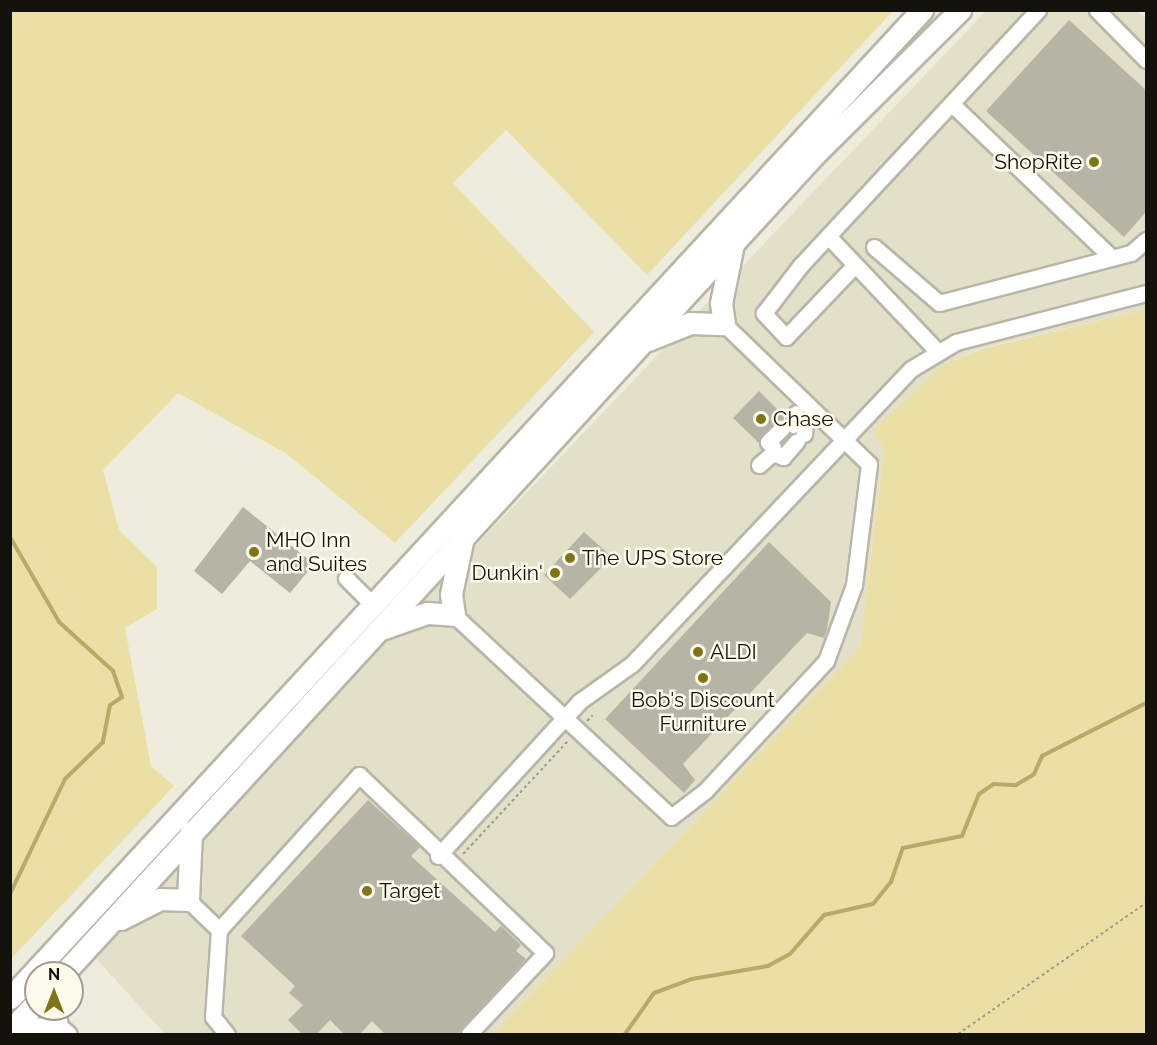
<!DOCTYPE html>
<html>
<head>
<meta charset="utf-8">
<style>
  body { margin:0 }
  #map { position:relative; width:1157px; height:1045px; overflow:hidden; background:#eeecdd; font-family:Raleway,sans-serif }
  div>[style] { position:absolute }
  .built>* { inset:0; background:#e3e0c9 }
  .green>* { inset:0; background:#eae0a5 }
  .stream>* { height:4px; margin:-2px; padding:0 2px; transform-origin:2px; border-radius:2px; background:#b6ab69 }
  .building>* { inset:0; background:#b6b4a5 }
  .path>* { height:2px; margin-top:-1px; transform-origin:0; background:repeating-linear-gradient(90deg,#9e9c91 0 3px,transparent 0 6px) }
  .roads { filter:drop-shadow(2px 0 #b8b6a7) drop-shadow(-2px 0 #b8b6a7) drop-shadow(0 2px #b8b6a7) drop-shadow(0 -2px #b8b6a7) }
  .minor>* { height:15px; margin:-7.5px; padding:0 7.5px; transform-origin:7.5px; border-radius:7.5px; background:#fff }
  .highway>* { height:21px; margin:-10.5px; padding:0 10.5px; transform-origin:10.5px; border-radius:10.5px; background:#fff }
  .dots>* { width:16px; height:16px; translate:-50% -50%; box-sizing:border-box; border:3px solid #fcfaea; border-radius:50% }
  span { translate:-50% -50%; white-space:nowrap; text-align:center; line-height:1.15; -webkit-text-stroke:5px #fcfaea; paint-order:stroke }
  .poi-label { font-size:21px; color:#13120d }
  .right { translate:-100% -50%; text-align:right }
  .left { translate:0 -50%; text-align:left }
  .frame { position:absolute; inset:0; border:12px solid #13120d; pointer-events:none }
  .north { position:absolute; left:24px; top:961px; width:60px; height:60px; box-sizing:border-box; background:#fcfaea; border:2px solid #9f9d92; border-radius:50%; rotate:0deg; font-size:16px; font-weight:700; line-height:24px; text-align:center; color:#13120d }
  .north::after { content:''; display:block; margin:auto; width:21px; height:27px; background:#817416; clip-path:polygon(50% 0,100% 100%,50% 72%,0 100%) }
</style>
</head>
<body>
<div id="map">
  <div class="built">
    <i style="clip-path:polygon(986px 11px,1137px 11px,1146px 19px,1146px 309px,982px 348px,943px 364px,872px 431px,884px 448px,860px 647px,493px 1034px,165px 1034px,89px 951px)"></i>
  </div>
  <div class="green">
    <i style="clip-path:polygon(11px 10px,893px 11px,647px 275px,506px 130px,453px 183px,594px 332px,395px 543px,287px 454px,178px 393px,103px 470px,119px 530px,157px 567px,157px 609px,125px 628px,151px 766px,174px 786px,11px 959px)"></i>
    <i style="clip-path:polygon(1146px 309px,1146px 1034px,493px 1034px,860px 647px,884px 448px,872px 431px,943px 364px,982px 349px)"></i>
  </div>
  <div class="stream">
    <i style="left:10px;top:537px;width:98px;rotate:60deg"></i>
    <i style="left:59px;top:622px;width:73px;rotate:42.2deg"></i>
    <i style="left:113px;top:671px;width:28px;rotate:71deg"></i>
    <i style="left:122px;top:697px;width:14px;rotate:146deg"></i>
    <i style="left:110px;top:705px;width:38px;rotate:101deg"></i>
    <i style="left:103px;top:742px;width:53px;rotate:135.8deg"></i>
    <i style="left:65px;top:779px;width:127px;rotate:115.6deg"></i>
    <i style="left:625px;top:1034px;width:50px;rotate:-54.7deg"></i>
    <i style="left:654px;top:993px;width:40px;rotate:-20.2deg"></i>
    <i style="left:692px;top:979px;width:77px;rotate:-9.7deg"></i>
    <i style="left:768px;top:966px;width:25px;rotate:-29deg"></i>
    <i style="left:790px;top:954px;width:52px;rotate:-48.9deg"></i>
    <i style="left:824px;top:915px;width:50px;rotate:-12.7deg"></i>
    <i style="left:873px;top:904px;width:28px;rotate:-51deg"></i>
    <i style="left:891px;top:882px;width:36px;rotate:-71deg"></i>
    <i style="left:903px;top:848px;width:60px;rotate:-11.5deg"></i>
    <i style="left:962px;top:836px;width:45px;rotate:-68deg"></i>
    <i style="left:979px;top:794px;width:18px;rotate:-34deg"></i>
    <i style="left:994px;top:784px;width:22px;rotate:3deg"></i>
    <i style="left:1016px;top:785px;width:21px;rotate:-31deg"></i>
    <i style="left:1034px;top:774px;width:20px;rotate:-66deg"></i>
    <i style="left:1042px;top:756px;width:117px;rotate:-27deg"></i>
  </div>
  <div class="building">
    <i style="clip-path:polygon(1069px 20px,1146px 90px,1146px 212px,1124px 237px,986px 111px)"></i>
    <i style="clip-path:polygon(759px 391px,785px 417px,759px 443px,733px 418px)"></i>
    <i style="clip-path:polygon(243px 507px,314px 564px,290px 593px,250px 561px,222px 594px,194px 571px)"></i>
    <i style="clip-path:polygon(584px 532px,612px 557px,570px 599px,544px 575px)"></i>
    <i style="clip-path:polygon(769px 542px,831px 602px,827px 630px,824px 638px,807px 633px,683px 764px,695px 780px,684px 793px,605px 719px)"></i>
    <i style="clip-path:polygon(368px 800px,420px 847px,411px 856px,495px 932px,501px 926px,521px 945px,516px 951px,526px 959px,457px 1035px,386px 1035px,372px 1021px,359px 1035px,345px 1035px,330px 1020px,316px 1035px,303px 1035px,288px 1020px,303px 1005px,289px 993px,295px 986px,241px 936px)"></i>
  </div>
  <div class="path">
    <i style="left:587px;top:721px;width:8px;rotate:-45deg"></i>
    <i style="left:463px;top:854px;width:156px;rotate:-47.1deg"></i>
    <i style="left:958px;top:1034px;width:229px;rotate:-34.9deg"></i>
  </div>
  <div class="roads">
    <div class="minor">
      <i style="left:1097px;top:10px;width:70px;rotate:45.6deg"></i>
      <i style="left:952px;top:104px;width:222px;rotate:43.9deg"></i>
      <i style="left:828px;top:236px;width:158px;rotate:46.5deg"></i>
      <i style="left:874px;top:247px;width:86px;rotate:40.7deg"></i>
      <i style="left:939px;top:303px;width:198px;rotate:-14.6deg"></i>
      <i style="left:1131px;top:253px;width:20px;rotate:-41deg"></i>
      <i style="left:853px;top:267px;width:97px;rotate:133.7deg"></i>
      <i style="left:786px;top:337px;width:33px;rotate:-133deg"></i>
      <i style="left:764px;top:313px;width:61px;rotate:-52.4deg"></i>
      <i style="left:801px;top:265px;width:348px;rotate:-47.1deg"></i>
      <i style="left:793px;top:425px;width:12px;rotate:-76deg"></i>
      <i style="left:804px;top:434px;width:12px;rotate:-85deg"></i>
      <i style="left:773px;top:447px;width:7px;rotate:-135deg"></i>
      <i style="left:768px;top:442px;width:20px;rotate:-45deg"></i>
      <i style="left:759px;top:465px;width:18px;rotate:-41deg"></i>
      <i style="left:773px;top:453px;width:11px;rotate:22deg"></i>
      <i style="left:783px;top:457px;width:21px;rotate:-49deg"></i>
      <i style="left:346px;top:578px;width:38px;rotate:45deg"></i>
      <i style="left:454px;top:615px;width:296px;rotate:42.9deg"></i>
      <i style="left:671px;top:817px;width:43px;rotate:-37.4deg"></i>
      <i style="left:705px;top:791px;width:178px;rotate:-47.1deg"></i>
      <i style="left:826px;top:661px;width:81px;rotate:-69.8deg"></i>
      <i style="left:854px;top:585px;width:122px;rotate:-82.9deg"></i>
      <i style="left:869px;top:464px;width:202px;rotate:-136deg"></i>
      <i style="left:438px;top:856px;width:210px;rotate:-47.5deg"></i>
      <i style="left:580px;top:701px;width:64px;rotate:-35.4deg"></i>
      <i style="left:632px;top:664px;width:406px;rotate:-46.6deg"></i>
      <i style="left:911px;top:369px;width:52px;rotate:-31deg"></i>
      <i style="left:956px;top:342px;width:196px;rotate:-14.5deg"></i>
      <i style="left:188px;top:900px;width:43px;rotate:44.1deg"></i>
      <i style="left:219px;top:930px;width:209px;rotate:-47.9deg"></i>
      <i style="left:359px;top:775px;width:257px;rotate:43.7deg"></i>
      <i style="left:545px;top:953px;width:111px;rotate:133.2deg"></i>
      <i style="left:219px;top:930px;width:87px;rotate:93.9deg"></i>
      <i style="left:213px;top:1017px;width:22px;rotate:51deg"></i>
      <i style="left:57px;top:1009px;width:17px;rotate:80deg"></i>
      <i style="left:60px;top:1026px;width:12px;rotate:42deg"></i>
      <i style="left:16px;top:1025px;width:44px;rotate:1.3deg"></i>
    </div>
    <div class="highway">
      <i style="left:648px;top:340px;width:45px;rotate:-22deg"></i>
      <i style="left:690px;top:323px;width:34px;rotate:2deg"></i>
      <i style="left:724px;top:324px;width:21px;rotate:-98deg"></i>
      <i style="left:721px;top:303px;width:60px;rotate:-78.5deg"></i>
      <i style="left:381px;top:629px;width:49px;rotate:-19.2deg"></i>
      <i style="left:427px;top:613px;width:27px;rotate:4deg"></i>
      <i style="left:454px;top:615px;width:21px;rotate:-98deg"></i>
      <i style="left:451px;top:594px;width:58px;rotate:-78.1deg"></i>
      <i style="left:121px;top:919px;width:44px;rotate:-27.1deg"></i>
      <i style="left:160px;top:899px;width:28px;rotate:2deg"></i>
      <i style="left:188px;top:900px;width:68px;rotate:-87.5deg"></i>
      <i style="left:64px;top:973px;width:1110px;rotate:-47.48deg"></i>
      <i style="left:814px;top:155px;width:206px;rotate:-44.8deg"></i>
      <i style="left:10px;top:998px;width:1345px;rotate:-47.29deg"></i>
      <i style="left:10px;top:1031px;width:38px;rotate:-47deg"></i>
    </div>
  </div>
  <div class="dots">
    <i style="left:1094px;top:162px;background:#817416"></i>
    <i style="left:761px;top:419px;background:#817416"></i>
    <i style="left:254px;top:552px;background:#817416"></i>
    <i style="left:570px;top:558px;background:#817416"></i>
    <i style="left:555px;top:573px;background:#817416"></i>
    <i style="left:698px;top:652px;background:#817416"></i>
    <i style="left:703px;top:678px;background:#817416"></i>
    <i style="left:367px;top:891px;background:#817416"></i>
  </div>
  <div class="poi-label">
    <span class="right" style="left:1082px;top:162px">ShopRite</span>
    <span class="left" style="left:773px;top:419px">Chase</span>
    <span class="left" style="left:266px;top:552px">MHO Inn<br>and Suites</span>
    <span class="left" style="left:582px;top:558px">The UPS Store</span>
    <span class="right" style="left:543px;top:573px">Dunkin'</span>
    <span class="left" style="left:710px;top:652px">ALDI</span>
    <span style="left:703px;top:712px">Bob's Discount<br>Furniture</span>
    <span class="left" style="left:379px;top:891px">Target</span>
  </div>
  <div class="frame"></div>
  <div class="north">N</div>
</div>
</body>
</html>
